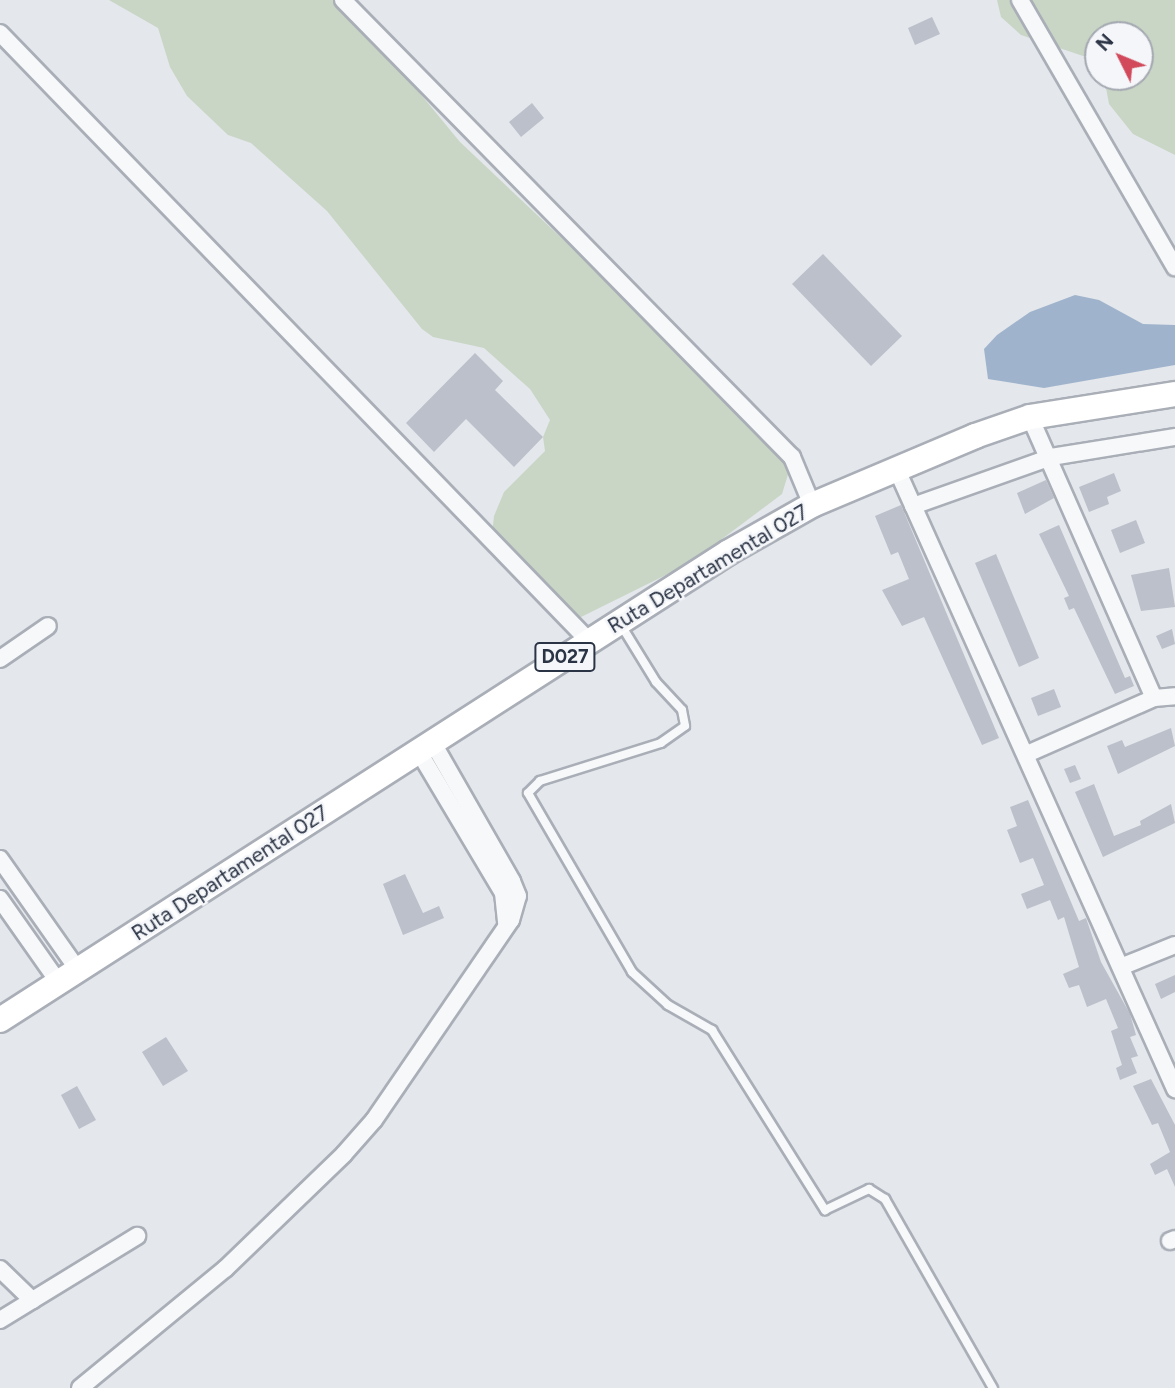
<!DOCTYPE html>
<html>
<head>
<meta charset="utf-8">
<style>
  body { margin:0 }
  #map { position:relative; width:1175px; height:1388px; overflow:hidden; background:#e4e7ec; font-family:Figtree,sans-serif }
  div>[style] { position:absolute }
  .green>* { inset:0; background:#c9d6c5 }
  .water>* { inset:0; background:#9fb4cc }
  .building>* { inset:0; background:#bbc0ca }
  .roads { filter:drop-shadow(2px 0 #a9aeb7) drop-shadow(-2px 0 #a9aeb7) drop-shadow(0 2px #a9aeb7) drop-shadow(0 -2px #a9aeb7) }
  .service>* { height:8px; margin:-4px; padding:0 4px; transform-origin:4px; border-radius:4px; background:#f7f8fa }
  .minor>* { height:16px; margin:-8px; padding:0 8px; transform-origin:8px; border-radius:8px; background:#f7f8fa }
  .primary>* { height:24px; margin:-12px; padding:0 12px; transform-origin:12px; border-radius:12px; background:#fff }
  span { translate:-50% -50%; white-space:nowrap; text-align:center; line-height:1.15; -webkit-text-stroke:5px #f4f6f9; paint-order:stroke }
  .shield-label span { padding:2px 5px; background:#f4f6f9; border:2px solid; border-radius:5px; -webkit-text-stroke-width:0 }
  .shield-label { font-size:19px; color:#2b3445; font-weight:700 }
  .street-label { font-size:21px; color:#2b3445 }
  .north { position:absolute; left:1084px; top:21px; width:70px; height:70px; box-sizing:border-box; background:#f4f6f9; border:2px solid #a4a8b1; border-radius:50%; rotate:313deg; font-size:19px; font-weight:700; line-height:28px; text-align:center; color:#2b3445 }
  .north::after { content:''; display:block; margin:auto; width:24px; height:32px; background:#d1495b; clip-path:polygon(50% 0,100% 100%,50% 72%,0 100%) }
</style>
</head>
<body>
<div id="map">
  <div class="green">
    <i style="clip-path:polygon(109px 0,343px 0,460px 142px,643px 315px,668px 346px,771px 436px,790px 468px,782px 494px,690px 563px,575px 620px,491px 543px,494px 516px,504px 492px,545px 451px,543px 437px,550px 420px,530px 389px,484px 348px,433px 337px,422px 329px,327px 211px,251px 143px,228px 135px,187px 96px,170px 67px,158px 28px)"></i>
    <i style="clip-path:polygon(997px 0,1175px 0,1175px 155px,1133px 134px,1109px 104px,1104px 77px,1140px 77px,1140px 35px,1098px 35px,1098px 66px,1089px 58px,1021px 35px,1001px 17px)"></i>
  </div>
  <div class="water">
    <i style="clip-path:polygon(1075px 295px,1099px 300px,1143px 324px,1175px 325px,1175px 365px,1044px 388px,988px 379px,984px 349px,997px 335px,1030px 312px)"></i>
  </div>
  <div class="building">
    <i style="clip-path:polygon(932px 17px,940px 34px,915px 45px,908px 28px)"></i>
    <i style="clip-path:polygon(532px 103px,544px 118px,521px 137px,509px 122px)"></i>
    <i style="clip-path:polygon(823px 254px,902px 336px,871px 366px,792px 284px)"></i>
    <i style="clip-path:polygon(475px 353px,503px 381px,495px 390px,543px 437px,514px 467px,466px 419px,434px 452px,406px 423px)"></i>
    <i style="clip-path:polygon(1114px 473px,1121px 491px,1107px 497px,1109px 504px,1089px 512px,1079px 487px)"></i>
    <i style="clip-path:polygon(1046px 480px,1054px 498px,1025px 514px,1017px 493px)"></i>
    <i style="clip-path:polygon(901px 505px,999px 738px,982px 745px,924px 617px,902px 626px,882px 590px,909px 579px,898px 552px,891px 555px,875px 516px)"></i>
    <i style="clip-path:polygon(1136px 520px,1145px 543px,1120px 553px,1111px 530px)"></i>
    <i style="clip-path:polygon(1059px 525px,1125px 678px,1130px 676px,1134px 686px,1115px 694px,1074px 608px,1069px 610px,1064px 598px,1069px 596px,1039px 534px)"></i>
    <i style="clip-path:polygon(996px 554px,1039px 658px,1019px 667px,975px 563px)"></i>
    <i style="clip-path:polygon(1169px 568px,1175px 607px,1141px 611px,1131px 575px)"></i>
    <i style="clip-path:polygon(1172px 629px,1175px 644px,1162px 649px,1156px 636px)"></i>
    <i style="clip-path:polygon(1054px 689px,1061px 707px,1038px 716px,1031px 698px)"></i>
    <i style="clip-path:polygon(1171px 728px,1175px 746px,1118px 774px,1107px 746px,1122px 740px,1125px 747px)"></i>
    <i style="clip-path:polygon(1075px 765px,1081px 779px,1070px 783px,1064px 769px)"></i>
    <i style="clip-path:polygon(1094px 784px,1114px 836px,1141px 825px,1140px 821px,1171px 804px,1175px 823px,1103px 857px,1075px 792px)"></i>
    <i style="clip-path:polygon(1028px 800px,1079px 921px,1086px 918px,1101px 962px,1130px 1014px,1136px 1035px,1130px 1037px,1138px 1056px,1131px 1058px,1137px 1073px,1120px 1080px,1116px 1068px,1122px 1065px,1111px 1031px,1118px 1028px,1106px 999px,1087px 1007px,1079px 985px,1069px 988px,1063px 974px,1079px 967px,1064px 917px,1058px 920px,1050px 900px,1027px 909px,1021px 894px,1044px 885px,1033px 858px,1020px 863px,1007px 830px,1017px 826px,1010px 807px)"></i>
    <i style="clip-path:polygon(405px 874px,423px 913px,439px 906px,444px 918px,403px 935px,383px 884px)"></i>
    <i style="clip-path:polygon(1175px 975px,1175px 992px,1161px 999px,1155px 984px)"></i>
    <i style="clip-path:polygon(166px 1037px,188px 1071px,163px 1086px,142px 1052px)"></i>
    <i style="clip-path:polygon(1151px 1079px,1175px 1125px,1175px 1187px,1167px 1169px,1155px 1175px,1150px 1164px,1170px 1152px,1158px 1123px,1152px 1125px,1133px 1086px)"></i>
    <i style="clip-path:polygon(77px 1086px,96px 1120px,79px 1129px,61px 1095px)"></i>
  </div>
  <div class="roads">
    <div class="service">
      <i style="left:621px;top:625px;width:67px;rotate:58.4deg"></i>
      <i style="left:656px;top:682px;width:38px;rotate:47deg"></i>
      <i style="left:682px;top:710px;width:16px;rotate:79deg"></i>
      <i style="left:685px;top:726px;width:29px;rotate:145deg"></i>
      <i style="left:661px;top:743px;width:127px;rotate:162.6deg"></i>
      <i style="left:540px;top:781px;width:17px;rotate:135deg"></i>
      <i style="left:528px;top:793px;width:207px;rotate:59.8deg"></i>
      <i style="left:632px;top:972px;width:49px;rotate:42.5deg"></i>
      <i style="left:668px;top:1005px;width:51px;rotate:29.6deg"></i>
      <i style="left:712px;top:1030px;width:213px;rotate:57.9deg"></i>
      <i style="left:825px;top:1210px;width:49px;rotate:-25.5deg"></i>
      <i style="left:869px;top:1189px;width:19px;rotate:32deg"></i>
      <i style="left:885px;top:1199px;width:218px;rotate:60.3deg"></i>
    </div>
    <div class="minor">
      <i style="left:343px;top:0;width:641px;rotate:45.51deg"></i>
      <i style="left:792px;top:457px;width:52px;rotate:67.4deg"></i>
      <i style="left:1020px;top:0;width:309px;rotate:59.9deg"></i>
      <i style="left:0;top:33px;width:848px;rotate:45.91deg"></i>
      <i style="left:1030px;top:417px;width:307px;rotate:66.2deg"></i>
      <i style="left:1154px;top:698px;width:21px;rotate:-5deg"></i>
      <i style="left:897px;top:470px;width:679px;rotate:65.81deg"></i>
      <i style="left:913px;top:506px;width:146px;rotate:-19.5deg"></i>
      <i style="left:1051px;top:457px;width:126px;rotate:-9.2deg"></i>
      <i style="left:0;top:659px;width:58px;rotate:-34.5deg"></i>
      <i style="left:419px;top:752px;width:164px;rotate:59.2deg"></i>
      <i style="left:503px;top:893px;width:31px;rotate:84deg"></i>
      <i style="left:1027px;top:754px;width:139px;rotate:-23.8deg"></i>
      <i style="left:0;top:859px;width:136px;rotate:54.9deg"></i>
      <i style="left:0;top:899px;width:103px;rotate:54.9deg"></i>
      <i style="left:1123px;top:966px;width:56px;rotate:-22deg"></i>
      <i style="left:1170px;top:1241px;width:5px;rotate:-22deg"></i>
      <i style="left:0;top:1269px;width:45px;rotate:44.1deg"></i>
      <i style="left:0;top:1320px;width:161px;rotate:-31.5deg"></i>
      <i style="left:80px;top:1388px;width:188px;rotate:-39.4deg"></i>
      <i style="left:225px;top:1269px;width:165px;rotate:-44deg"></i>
      <i style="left:344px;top:1154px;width:45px;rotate:-48.6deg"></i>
      <i style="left:374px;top:1120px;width:242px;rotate:-55.6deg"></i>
      <i style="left:511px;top:920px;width:25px;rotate:-74deg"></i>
      <i style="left:518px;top:896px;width:16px;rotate:-112deg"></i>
      <i style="left:512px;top:881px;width:159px;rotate:-119.8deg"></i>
    </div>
    <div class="primary">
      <i style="left:0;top:1020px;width:866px;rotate:-32.7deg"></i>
      <i style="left:729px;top:552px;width:95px;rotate:-29.5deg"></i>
      <i style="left:812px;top:505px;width:177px;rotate:-22.9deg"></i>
      <i style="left:975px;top:436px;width:58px;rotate:-19.1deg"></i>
      <i style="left:1030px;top:417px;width:147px;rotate:-9deg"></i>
    </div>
  </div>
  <div class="shield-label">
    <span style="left:565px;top:657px">D027</span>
  </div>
  <div class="street-label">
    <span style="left:708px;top:569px;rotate:-31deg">Ruta Departamental 027</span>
    <span style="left:230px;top:873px;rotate:-33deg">Ruta Departamental 027</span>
  </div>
  <div class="north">N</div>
</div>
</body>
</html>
